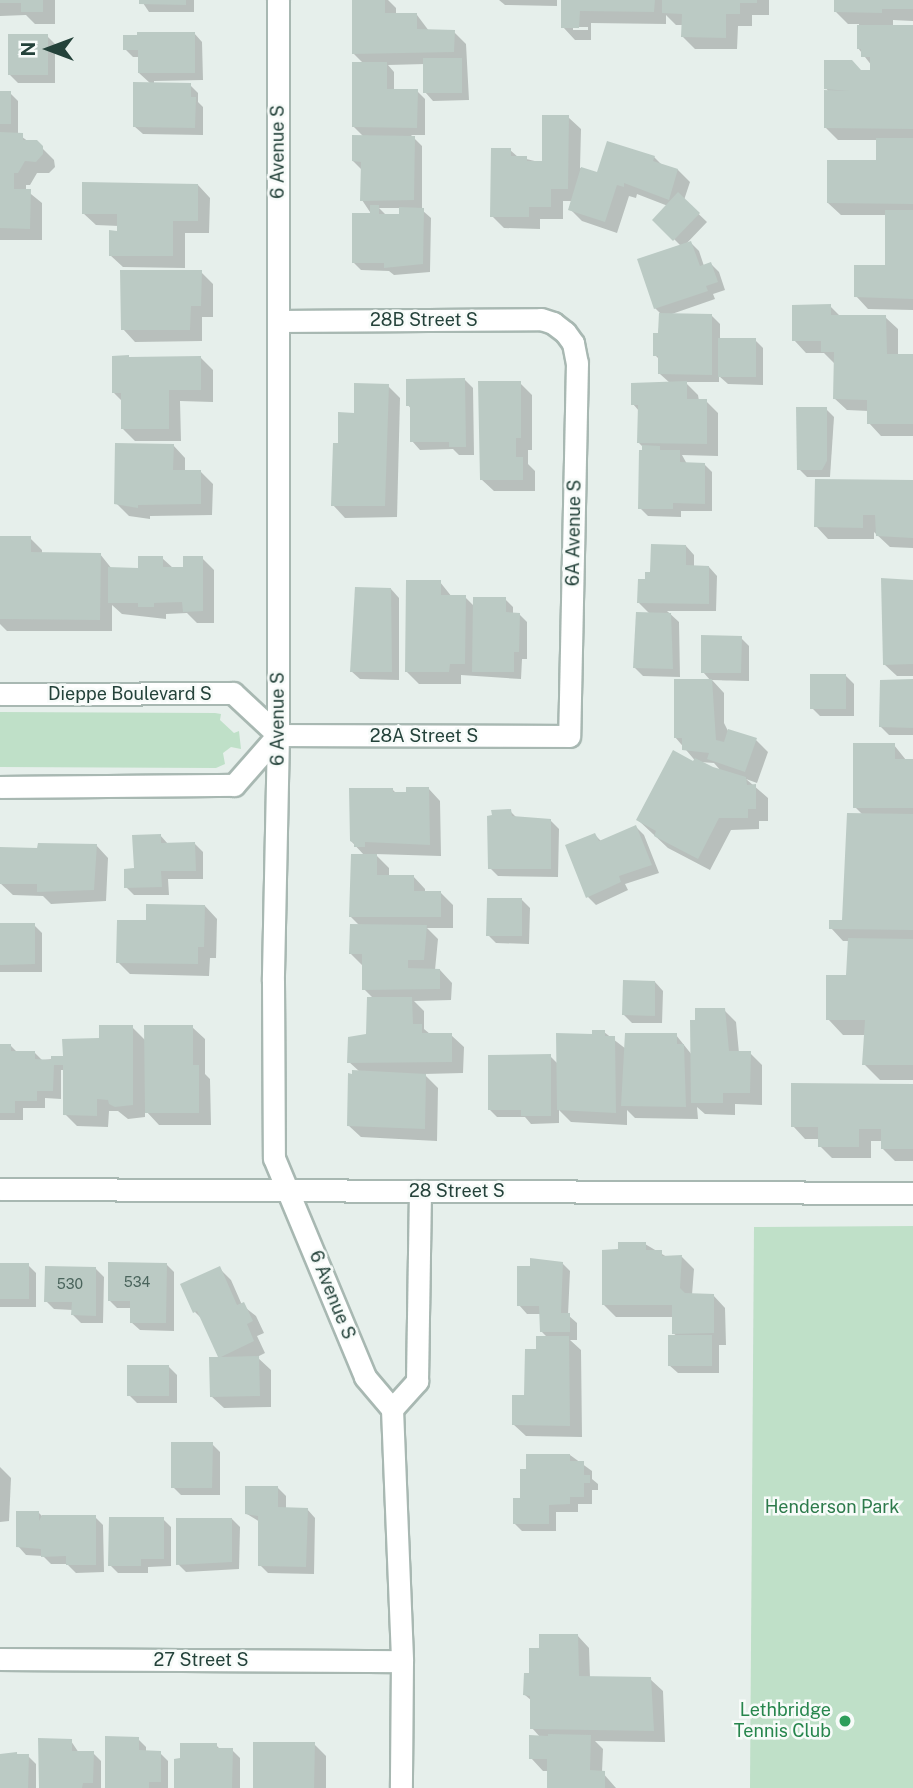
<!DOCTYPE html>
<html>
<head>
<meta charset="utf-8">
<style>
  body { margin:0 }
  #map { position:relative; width:913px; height:1788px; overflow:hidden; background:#e6efeb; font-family:"Public Sans",sans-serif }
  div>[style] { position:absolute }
  .green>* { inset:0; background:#bfe0c8 }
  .shadow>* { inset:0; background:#0003 }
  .building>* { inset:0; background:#bbcac4 }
  .roads { filter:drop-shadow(2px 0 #a8b8b2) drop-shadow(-2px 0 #a8b8b2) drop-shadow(0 2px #a8b8b2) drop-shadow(0 -2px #a8b8b2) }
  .minor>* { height:21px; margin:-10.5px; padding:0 10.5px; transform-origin:10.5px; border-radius:10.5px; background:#fff }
  .dots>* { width:19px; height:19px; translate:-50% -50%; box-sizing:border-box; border:4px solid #f7fbf9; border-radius:50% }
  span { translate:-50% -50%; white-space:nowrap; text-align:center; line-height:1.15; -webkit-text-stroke:5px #f7fbf9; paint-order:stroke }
  .number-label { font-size:14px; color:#4a645c }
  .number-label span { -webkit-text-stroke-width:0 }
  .street-label { font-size:18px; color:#24423a }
  .park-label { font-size:18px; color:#2d7a4b }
  .leisure-label { font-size:18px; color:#27864d }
  .right { translate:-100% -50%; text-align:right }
  .north { position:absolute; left:14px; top:14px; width:70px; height:70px; -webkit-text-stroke:5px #f7fbf9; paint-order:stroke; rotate:270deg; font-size:19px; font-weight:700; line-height:28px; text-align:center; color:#24423a }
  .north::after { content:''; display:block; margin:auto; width:24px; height:32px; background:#24423a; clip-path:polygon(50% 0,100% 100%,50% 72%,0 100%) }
</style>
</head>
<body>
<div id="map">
  <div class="green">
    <i style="clip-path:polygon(0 712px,215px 713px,221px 714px,220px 720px,234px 733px,239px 731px,241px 749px,231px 747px,223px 753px,225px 764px,216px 768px,0 767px)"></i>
    <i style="clip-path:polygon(913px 1226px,913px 1788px,750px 1788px,754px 1227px)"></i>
  </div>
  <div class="shadow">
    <i style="clip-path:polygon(0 0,55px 0,55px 24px,35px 24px,26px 15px,0 16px)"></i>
    <i style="clip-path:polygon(141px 0,194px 0,194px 12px,149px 12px)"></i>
    <i style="clip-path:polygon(evenodd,354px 0,388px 0,396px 8px,396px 15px,417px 15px,429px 31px,454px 32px,466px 44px,469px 100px,433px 101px,425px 92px,425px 64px,388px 65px,394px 72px,394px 91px,417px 91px,425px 99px,425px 135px,411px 135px,422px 146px,422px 210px,431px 218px,430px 272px,394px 275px,389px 271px,361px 270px,353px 262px,372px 215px,362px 200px,361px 169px,353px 161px,364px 137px,353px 126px,364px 64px,353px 53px,354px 0,379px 208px,400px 208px,400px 216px,387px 216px,379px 208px)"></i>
    <i style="clip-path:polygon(499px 0,557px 0,557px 6px,505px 5px)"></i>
    <i style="clip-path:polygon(evenodd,563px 0,769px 0,769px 15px,752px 15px,752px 26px,738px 26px,737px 49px,695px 49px,683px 37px,683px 25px,676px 25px,666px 15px,666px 24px,591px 23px,591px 40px,575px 40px,563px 27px,563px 0,573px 27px,588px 27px,588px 30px,573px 30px,573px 27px)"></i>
    <i style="clip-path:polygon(836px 0,913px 0,913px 21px,893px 20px,893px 26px,913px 26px,913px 310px,868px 309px,856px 296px,886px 267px,887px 215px,841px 215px,828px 203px,878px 162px,878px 140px,838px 140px,826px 128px,829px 92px,826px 88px,861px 71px,872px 71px,872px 66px,858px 48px,859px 24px,848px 24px,836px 12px)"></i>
    <i style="clip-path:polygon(194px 33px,202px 42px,203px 80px,154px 81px,154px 84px,190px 85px,198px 93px,198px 102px,203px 107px,203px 135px,143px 134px,134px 126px,151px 84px,139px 73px,139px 57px,133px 57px,125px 49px)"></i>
    <i style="clip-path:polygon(47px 36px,55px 44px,55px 83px,18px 83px,10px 75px)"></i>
    <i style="clip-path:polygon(0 93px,10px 93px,18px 101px,18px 134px,29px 142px,36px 142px,54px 160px,55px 167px,49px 173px,37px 173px,30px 185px,26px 185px,26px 190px,42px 203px,42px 240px,0 240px)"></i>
    <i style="clip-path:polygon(568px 117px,581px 129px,580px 168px,599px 174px,654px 157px,662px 165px,678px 170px,690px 182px,684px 200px,707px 222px,684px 246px,691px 243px,699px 251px,704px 266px,711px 264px,719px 272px,725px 290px,713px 294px,715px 299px,669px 315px,712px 316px,720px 324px,720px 339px,755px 340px,763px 348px,763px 385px,728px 384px,719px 376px,719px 382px,685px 382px,698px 395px,699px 401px,706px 401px,718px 413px,718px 456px,682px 455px,687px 464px,704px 464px,712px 472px,712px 511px,681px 511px,681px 517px,648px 516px,640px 508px,644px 448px,639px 443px,639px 411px,633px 404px,670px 383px,660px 374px,660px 360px,655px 355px,661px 314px,655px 308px,681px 246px,655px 220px,668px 206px,637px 194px,636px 198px,629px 196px,617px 233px,582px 221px,570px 209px,573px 201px,563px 201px,563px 219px,540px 219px,540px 229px,504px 228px,492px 216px,510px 150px,518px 157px,543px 163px)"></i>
    <i style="clip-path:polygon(198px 185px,210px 198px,209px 233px,185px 233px,185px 268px,123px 267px,110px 255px,119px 226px,96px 225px,83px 213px)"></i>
    <i style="clip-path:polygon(201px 272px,213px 284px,213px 317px,202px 317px,202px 341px,135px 342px,123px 329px)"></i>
    <i style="clip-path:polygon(830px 306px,841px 317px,885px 317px,898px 329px,898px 356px,913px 356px,913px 436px,881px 436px,869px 423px,869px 411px,847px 410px,834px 398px,835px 364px,824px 353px,806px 353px,794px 340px)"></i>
    <i style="clip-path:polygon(201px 358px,213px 370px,213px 402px,180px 401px,181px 441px,135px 441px,123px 429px,123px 402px,114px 393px)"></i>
    <i style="clip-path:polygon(465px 380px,473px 388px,474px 455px,459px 455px,453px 449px,420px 450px,412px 441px,412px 410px,408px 405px)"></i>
    <i style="clip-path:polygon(520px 383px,532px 395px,532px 450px,528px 450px,528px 464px,535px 471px,535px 491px,494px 491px,481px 479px)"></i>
    <i style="clip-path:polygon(388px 386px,400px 398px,397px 517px,345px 518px,333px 505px,356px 414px)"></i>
    <i style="clip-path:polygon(826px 409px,834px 417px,830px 477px,807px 477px,799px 469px)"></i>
    <i style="clip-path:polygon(173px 445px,185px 458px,185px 472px,201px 472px,213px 484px,212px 515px,150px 516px,150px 519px,129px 516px,116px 503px)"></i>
    <i style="clip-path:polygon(913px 484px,913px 548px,890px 547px,874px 532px,874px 539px,828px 539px,816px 526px)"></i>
    <i style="clip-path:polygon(0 537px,30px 538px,42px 550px,42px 554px,100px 554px,112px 569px,139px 569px,162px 558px,173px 568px,184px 568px,202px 558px,214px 570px,214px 623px,197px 623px,187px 613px,166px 614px,166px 619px,122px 614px,112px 605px,112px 631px,7px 631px,0 624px)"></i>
    <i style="clip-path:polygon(686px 546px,694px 555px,694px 567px,709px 567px,717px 576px,716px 611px,667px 611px,679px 622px,680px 677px,643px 676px,635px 668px,650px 614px,639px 603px,652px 574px)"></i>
    <i style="clip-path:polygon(913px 581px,913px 676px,897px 676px,884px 664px)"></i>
    <i style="clip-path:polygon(440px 582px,452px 597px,465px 597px,474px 606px,505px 599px,513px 607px,513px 614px,519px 614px,527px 622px,527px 659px,522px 659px,521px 679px,461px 675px,461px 684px,419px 684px,406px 671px)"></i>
    <i style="clip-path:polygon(356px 589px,391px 589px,399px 598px,399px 680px,360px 679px,351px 671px)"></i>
    <i style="clip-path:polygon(evenodd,741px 638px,749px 646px,749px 681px,712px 680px,724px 693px,724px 723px,728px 731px,756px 740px,768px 752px,757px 783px,746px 779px,768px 798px,768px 821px,759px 821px,759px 829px,731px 830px,710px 870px,668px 848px,638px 820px,698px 764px,675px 737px,711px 681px,703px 672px,741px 638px,700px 762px,714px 763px,722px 772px,700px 762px)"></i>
    <i style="clip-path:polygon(846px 676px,854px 684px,854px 716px,820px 716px,812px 708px)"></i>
    <i style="clip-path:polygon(913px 681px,913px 735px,889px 735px,881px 727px)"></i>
    <i style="clip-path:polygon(894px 745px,906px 760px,913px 760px,913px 1080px,880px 1080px,864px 1064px,866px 1035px,843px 1035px,828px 1019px,848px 977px,850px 941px,843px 941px,831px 928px,844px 922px,863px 815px,855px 807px)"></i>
    <i style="clip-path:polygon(428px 788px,440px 801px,441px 856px,375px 854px,389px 868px,389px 877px,413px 876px,425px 889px,425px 893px,441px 893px,453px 905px,453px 928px,427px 928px,438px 939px,435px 970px,440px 970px,452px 983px,451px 1000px,414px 1001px,424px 1011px,424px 1029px,430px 1034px,451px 1035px,464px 1047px,463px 1073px,424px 1074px,438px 1088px,437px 1141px,361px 1137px,348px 1125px,359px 1071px,349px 1062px,368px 1036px,374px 999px,364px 989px,364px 967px,351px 954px,360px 926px,350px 916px,364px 855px,351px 841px,392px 789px,397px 794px)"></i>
    <i style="clip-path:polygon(510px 811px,519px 820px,551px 821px,559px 829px,558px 877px,498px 876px,490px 868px)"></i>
    <i style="clip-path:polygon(636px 827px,644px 835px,659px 873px,625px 884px,628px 890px,596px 905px,588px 897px,595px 835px,602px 842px)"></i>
    <i style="clip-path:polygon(160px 835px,168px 844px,195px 844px,203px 852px,203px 879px,168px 879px,169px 895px,134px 895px,126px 887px)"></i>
    <i style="clip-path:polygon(96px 845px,108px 858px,106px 901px,51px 904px,43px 896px,13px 895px,0 883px,39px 849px)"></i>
    <i style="clip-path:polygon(522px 900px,530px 908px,529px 944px,496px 943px,488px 935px)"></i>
    <i style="clip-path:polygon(205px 906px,217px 919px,216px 958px,210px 958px,209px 976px,130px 974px,118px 962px,148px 922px)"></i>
    <i style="clip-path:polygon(0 925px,34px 925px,42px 933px,42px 972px,0 972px)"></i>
    <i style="clip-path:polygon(655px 982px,663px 991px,662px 1023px,632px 1023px,624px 1015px)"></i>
    <i style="clip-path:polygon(724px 1010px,736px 1022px,739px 1053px,750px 1053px,762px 1065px,762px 1105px,735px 1104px,735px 1115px,705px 1114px,697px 1107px,698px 1119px,635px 1118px,627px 1110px,627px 1125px,571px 1122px,559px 1110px,559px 1123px,531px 1124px,525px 1117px,497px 1117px,489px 1109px,550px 1056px,558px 1064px,593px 1036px,604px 1032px,626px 1049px,676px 1035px,692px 1055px)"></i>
    <i style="clip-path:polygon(132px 1027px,146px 1041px,192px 1027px,205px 1039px,205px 1074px,210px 1079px,211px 1125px,159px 1125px,145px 1110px,145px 1117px,128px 1119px,118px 1111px,109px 1111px,108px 1127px,77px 1126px,65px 1114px,64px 1070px,61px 1070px,61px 1099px,45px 1098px,45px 1108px,23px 1108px,23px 1120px,0 1120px,0 1046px,11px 1046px,18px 1053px,35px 1053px,42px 1060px,62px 1058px)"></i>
    <i style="clip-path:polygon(913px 1086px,913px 1161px,895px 1161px,882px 1148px,882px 1141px,871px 1141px,871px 1158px,832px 1158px,820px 1146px,820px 1139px,805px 1139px,793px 1126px)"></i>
    <i style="clip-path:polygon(645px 1244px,667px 1257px,682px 1257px,694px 1269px,692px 1295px,713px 1295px,725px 1308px,726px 1345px,719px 1345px,719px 1373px,678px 1373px,669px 1365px,678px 1337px,673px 1333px,673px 1317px,616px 1317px,604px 1305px,620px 1251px)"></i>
    <i style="clip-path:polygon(562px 1263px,570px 1271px,568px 1315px,577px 1323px,577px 1340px,570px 1340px,581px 1350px,582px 1437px,526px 1436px,513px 1424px,526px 1396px,538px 1351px,548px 1338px,541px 1331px,541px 1314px,527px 1314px,519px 1305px)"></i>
    <i style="clip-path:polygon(166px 1264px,174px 1272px,174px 1331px,140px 1330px,131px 1322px,131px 1308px,117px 1308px,109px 1300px)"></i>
    <i style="clip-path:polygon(0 1265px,28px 1265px,36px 1273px,36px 1307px,0 1307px)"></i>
    <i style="clip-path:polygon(219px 1268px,231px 1280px,242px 1305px,256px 1316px,264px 1333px,257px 1336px,265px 1353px,257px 1357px,271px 1370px,271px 1407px,224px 1408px,211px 1396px,221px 1359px,203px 1320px,194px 1311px)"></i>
    <i style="clip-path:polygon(96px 1269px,104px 1277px,103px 1323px,81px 1323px,73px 1315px,73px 1310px,54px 1309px,46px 1301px)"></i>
    <i style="clip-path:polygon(169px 1367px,177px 1375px,177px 1403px,137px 1403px,129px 1395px)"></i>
    <i style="clip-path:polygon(212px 1444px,220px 1452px,220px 1495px,181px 1495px,173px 1487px)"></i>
    <i style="clip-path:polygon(570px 1455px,592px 1471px,592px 1479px,598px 1484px,598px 1490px,592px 1490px,592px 1504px,578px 1504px,578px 1512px,556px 1512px,556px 1531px,522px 1531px,514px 1523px,522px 1499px)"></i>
    <i style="clip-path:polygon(0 1467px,11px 1478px,9px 1521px,0 1522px)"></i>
    <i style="clip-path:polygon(278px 1488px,286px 1496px,286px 1509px,307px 1509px,315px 1518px,314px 1574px,268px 1573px,260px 1565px,260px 1522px,247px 1514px)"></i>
    <i style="clip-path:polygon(38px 1512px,42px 1516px,95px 1517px,103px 1525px,104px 1572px,76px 1573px,67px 1564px,51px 1564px,43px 1556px,26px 1555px,18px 1546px)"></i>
    <i style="clip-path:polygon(163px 1519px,171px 1527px,171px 1566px,148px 1567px,148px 1573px,118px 1573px,110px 1565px)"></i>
    <i style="clip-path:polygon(232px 1519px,240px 1527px,239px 1569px,186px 1572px,178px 1564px)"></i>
    <i style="clip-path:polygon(577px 1635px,589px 1648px,590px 1678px,650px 1679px,663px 1691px,665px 1742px,595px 1741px,603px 1749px,602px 1772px,616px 1788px,548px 1788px,549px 1771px,543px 1771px,531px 1758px,541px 1738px,532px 1728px,532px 1701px,525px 1695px,530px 1675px,540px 1650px)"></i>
    <i style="clip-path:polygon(138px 1739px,146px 1747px,146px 1752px,160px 1753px,168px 1761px,168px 1788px,107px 1788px)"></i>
    <i style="clip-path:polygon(71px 1741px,79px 1753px,93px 1753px,101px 1761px,101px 1788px,41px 1788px)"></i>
    <i style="clip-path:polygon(314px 1744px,326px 1756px,326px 1788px,255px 1788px)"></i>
    <i style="clip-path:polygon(216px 1745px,221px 1750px,232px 1750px,240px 1758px,240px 1788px,176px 1788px)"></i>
    <i style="clip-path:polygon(0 1755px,28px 1756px,36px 1764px,36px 1788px,0 1788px)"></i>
  </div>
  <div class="building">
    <i style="clip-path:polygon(0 0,43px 0,43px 12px,21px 12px,21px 3px,0 3px)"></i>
    <i style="clip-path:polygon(139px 0,186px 0,186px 5px,139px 4px)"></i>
    <i style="clip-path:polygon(352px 0,385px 0,385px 13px,417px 13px,417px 29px,455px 30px,454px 52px,352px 54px)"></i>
    <i style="clip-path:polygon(561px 0,655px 0,654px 12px,580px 11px,579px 28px,561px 28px)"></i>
    <i style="clip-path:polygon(662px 0,757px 0,757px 3px,740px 3px,740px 14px,726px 14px,726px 38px,681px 37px,682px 14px,662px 13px)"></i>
    <i style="clip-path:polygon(834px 0,913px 0,913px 9px,882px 9px,882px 13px,834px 12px)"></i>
    <i style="clip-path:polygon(857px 25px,913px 25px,913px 129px,824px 128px,824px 90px,850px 91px,824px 89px,824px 60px,852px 60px,861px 70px,870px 70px,870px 57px,861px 57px,861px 49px,857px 49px)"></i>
    <i style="clip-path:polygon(137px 32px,195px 32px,195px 73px,138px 73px,138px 50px,123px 50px,123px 35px,137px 35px)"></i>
    <i style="clip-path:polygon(8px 34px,48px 34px,48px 75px,8px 75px)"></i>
    <i style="clip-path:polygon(423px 58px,462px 58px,462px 93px,423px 93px)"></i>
    <i style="clip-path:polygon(352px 62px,387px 62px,387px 89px,418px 89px,417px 128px,352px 127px)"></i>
    <i style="clip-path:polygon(133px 82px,191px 83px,191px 97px,196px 97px,195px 128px,133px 127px)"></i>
    <i style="clip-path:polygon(0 91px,11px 91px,11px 124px,0 124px)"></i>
    <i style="clip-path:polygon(542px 115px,569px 115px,568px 189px,551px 189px,551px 207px,529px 207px,529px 217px,490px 217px,491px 148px,511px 148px,511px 156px,527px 156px,527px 161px,542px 161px)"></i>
    <i style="clip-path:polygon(0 132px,23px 133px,23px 140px,37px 140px,43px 146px,43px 154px,36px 162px,25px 161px,18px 173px,14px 173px,14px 189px,31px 189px,30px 229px,0 228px)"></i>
    <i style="clip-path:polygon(352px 135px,415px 136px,414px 200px,360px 201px,361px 162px,352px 161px)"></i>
    <i style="clip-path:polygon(876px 138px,913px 138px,913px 204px,827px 203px,827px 160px,876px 160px)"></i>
    <i style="clip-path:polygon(607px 141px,655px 156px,653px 161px,678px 169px,669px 200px,624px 183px,624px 187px,617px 185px,605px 222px,568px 210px,581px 167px,597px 172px)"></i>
    <i style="clip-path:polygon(82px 182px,198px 184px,198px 221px,173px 221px,173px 256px,109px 256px,109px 230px,117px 231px,117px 214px,82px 214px)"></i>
    <i style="clip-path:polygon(678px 192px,700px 213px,673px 241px,652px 220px)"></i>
    <i style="clip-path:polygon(370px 205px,379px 205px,379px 214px,399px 214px,399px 207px,424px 208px,423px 264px,384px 268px,384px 263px,352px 263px,352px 213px,370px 213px)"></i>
    <i style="clip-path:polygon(885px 210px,913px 210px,913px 299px,854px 297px,854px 265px,885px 265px)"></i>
    <i style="clip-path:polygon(691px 241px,700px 266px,711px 262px,718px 282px,706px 286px,708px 291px,654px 309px,637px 259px)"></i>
    <i style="clip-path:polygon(120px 270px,202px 270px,201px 306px,191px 306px,190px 330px,121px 330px)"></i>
    <i style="clip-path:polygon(831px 304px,831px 315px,886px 315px,887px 354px,913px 354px,913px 424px,867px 424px,867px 400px,833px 399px,834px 352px,821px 352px,821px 341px,792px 341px,792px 305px)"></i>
    <i style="clip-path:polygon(659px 313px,712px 314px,712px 375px,658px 374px,658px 356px,653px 356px,653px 333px,658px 333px)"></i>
    <i style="clip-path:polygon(718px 338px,756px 338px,756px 377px,718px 377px)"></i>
    <i style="clip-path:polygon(129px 355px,129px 357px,201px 356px,201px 390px,169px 390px,169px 429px,121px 429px,121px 393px,112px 393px,112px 356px)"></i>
    <i style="clip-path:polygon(465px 378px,466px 447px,449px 447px,449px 442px,410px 442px,410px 406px,406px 406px,406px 379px)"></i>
    <i style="clip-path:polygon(478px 381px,521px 381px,521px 438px,516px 438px,516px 457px,523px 457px,523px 480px,480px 480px)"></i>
    <i style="clip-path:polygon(687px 381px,687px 399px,707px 399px,707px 444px,637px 443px,638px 405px,631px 405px,631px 383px)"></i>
    <i style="clip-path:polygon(354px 383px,389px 384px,385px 506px,331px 506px,333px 443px,338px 443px,338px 412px,354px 413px)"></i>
    <i style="clip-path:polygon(796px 407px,827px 407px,827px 461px,822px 470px,797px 470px)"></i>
    <i style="clip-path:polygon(115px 443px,174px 444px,173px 470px,201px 470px,201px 504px,138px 505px,138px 508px,114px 504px)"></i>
    <i style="clip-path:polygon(642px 445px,660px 446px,660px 450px,680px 450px,680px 462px,705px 463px,705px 504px,673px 503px,673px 509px,638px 509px,639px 450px,642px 450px)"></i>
    <i style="clip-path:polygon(815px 479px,913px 480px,913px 538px,876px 536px,875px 515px,863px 515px,863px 528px,814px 527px)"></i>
    <i style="clip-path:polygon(0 536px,31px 536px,31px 552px,101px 553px,100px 620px,0 619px)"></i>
    <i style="clip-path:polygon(651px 544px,686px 545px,686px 565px,709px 566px,709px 604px,637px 603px,638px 579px,645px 579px,645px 572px,650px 572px)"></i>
    <i style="clip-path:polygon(138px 556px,163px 556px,163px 567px,183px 567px,183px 556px,203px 556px,203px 611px,183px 612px,182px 602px,154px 603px,154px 607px,138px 607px,138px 603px,108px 603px,108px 567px,138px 568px)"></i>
    <i style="clip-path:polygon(881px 578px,913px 580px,913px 664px,883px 665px)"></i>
    <i style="clip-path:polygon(406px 580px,441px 580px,441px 595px,466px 595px,465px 664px,450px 664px,449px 672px,405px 672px)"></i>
    <i style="clip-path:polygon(355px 587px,391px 588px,392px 672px,350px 672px)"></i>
    <i style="clip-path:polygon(473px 597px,506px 597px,506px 612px,520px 613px,519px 652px,514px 652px,514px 672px,472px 672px)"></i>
    <i style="clip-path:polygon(636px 612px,671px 613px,673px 669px,633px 668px)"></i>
    <i style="clip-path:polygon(701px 635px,742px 636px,741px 673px,701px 673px)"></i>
    <i style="clip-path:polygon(810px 674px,846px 674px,846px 709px,810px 709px)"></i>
    <i style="clip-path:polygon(674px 679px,712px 679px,716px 740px,724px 742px,728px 729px,757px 738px,745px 772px,707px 759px,709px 753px,682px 750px,682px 738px,674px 738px)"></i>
    <i style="clip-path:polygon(913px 679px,913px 728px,879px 727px,880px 680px)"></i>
    <i style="clip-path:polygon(853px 743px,895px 743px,895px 759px,913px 759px,913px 808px,853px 808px)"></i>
    <i style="clip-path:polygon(673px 750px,693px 761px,695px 758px,713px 767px,746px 777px,747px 785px,756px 784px,756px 809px,748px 809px,748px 818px,719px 818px,698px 859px,654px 836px,656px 831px,636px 820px)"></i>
    <i style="clip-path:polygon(406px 787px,429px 787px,430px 845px,365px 842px,365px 847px,354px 847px,354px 843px,350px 841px,349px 788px,393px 788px,393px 792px,406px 792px)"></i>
    <i style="clip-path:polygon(511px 809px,512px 816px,551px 819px,551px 869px,488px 869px,487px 816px,492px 815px,491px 810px)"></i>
    <i style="clip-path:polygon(847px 813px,913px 814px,913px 930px,829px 929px,829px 920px,842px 920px)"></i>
    <i style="clip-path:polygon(636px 825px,652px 865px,619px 876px,621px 882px,586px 898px,565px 845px,595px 833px,599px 841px)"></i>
    <i style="clip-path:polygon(161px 834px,161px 843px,195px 842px,196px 871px,161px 871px,162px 887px,124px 888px,124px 869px,134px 868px,132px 835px)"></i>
    <i style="clip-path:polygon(38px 843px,97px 844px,94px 890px,37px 892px,37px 884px,0 884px,0 847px,37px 848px)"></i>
    <i style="clip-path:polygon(351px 854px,377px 854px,377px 875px,414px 875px,414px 891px,441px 891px,441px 917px,349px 917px)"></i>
    <i style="clip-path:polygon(487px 898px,522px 898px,522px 936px,486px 936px)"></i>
    <i style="clip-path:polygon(146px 904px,205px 905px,204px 947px,198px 947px,198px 964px,116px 963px,117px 920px,146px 920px)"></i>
    <i style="clip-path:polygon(0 923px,35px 923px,35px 964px,0 965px)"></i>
    <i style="clip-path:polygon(350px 924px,427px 925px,424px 960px,408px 960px,408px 968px,440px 969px,440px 989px,362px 990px,362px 954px,349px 954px)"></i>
    <i style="clip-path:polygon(848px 938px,913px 939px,913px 1065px,862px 1065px,865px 1020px,826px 1020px,826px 975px,846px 975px)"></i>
    <i style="clip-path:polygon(623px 980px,655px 981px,655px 1016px,622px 1015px)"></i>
    <i style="clip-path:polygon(367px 997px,412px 997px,413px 1024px,422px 1024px,422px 1033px,452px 1033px,452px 1062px,347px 1063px,348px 1037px,366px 1034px)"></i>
    <i style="clip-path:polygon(695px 1008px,725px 1008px,729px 1051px,751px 1051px,750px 1093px,723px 1093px,723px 1103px,691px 1103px,690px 1020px,695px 1020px)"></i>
    <i style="clip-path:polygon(99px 1025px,133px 1025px,133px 1105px,115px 1107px,109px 1104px,108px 1100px,97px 1099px,97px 1116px,63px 1115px,63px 1065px,54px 1065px,53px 1091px,37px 1091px,37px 1101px,15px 1101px,15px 1113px,0 1113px,0 1044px,11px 1044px,11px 1051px,35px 1051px,35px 1059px,51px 1060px,51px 1056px,63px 1056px,62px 1039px,99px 1038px)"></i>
    <i style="clip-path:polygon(144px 1025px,193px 1025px,193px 1065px,199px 1065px,199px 1113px,145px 1113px)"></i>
    <i style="clip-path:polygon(592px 1030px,605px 1030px,605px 1036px,615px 1036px,616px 1113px,557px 1110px,556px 1033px,592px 1034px)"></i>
    <i style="clip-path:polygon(625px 1033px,677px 1033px,677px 1044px,684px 1044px,686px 1107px,621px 1106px)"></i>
    <i style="clip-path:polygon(551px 1054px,551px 1116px,521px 1116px,521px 1110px,488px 1110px,488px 1055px)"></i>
    <i style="clip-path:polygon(352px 1070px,426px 1074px,425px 1129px,347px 1126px,348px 1073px,352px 1074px)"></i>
    <i style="clip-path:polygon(791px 1083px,913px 1084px,913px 1149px,881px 1149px,881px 1129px,859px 1129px,859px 1147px,818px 1147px,818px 1127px,791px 1127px)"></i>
    <i style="clip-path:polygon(618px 1242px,646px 1242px,646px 1250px,662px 1250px,662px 1256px,682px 1255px,680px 1288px,685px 1293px,714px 1294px,714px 1333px,672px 1334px,672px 1305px,602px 1305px,602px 1250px,618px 1249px)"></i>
    <i style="clip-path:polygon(530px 1258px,563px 1262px,561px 1313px,570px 1313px,570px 1332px,540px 1332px,539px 1306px,517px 1306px,517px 1266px,530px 1266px)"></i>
    <i style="clip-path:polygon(108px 1262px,167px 1263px,166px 1323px,130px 1323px,130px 1301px,108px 1301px)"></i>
    <i style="clip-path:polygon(0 1263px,29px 1263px,29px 1299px,0 1299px)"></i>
    <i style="clip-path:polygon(45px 1266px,96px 1267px,96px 1316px,71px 1315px,72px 1302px,44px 1302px)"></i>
    <i style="clip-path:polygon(220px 1266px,237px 1305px,244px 1302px,253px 1321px,247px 1324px,254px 1341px,221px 1357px,259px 1356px,260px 1396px,210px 1397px,209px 1357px,218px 1357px,197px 1311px,193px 1313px,180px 1284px)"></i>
    <i style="clip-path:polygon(668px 1335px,712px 1335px,712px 1366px,668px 1366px)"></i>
    <i style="clip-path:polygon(536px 1336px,569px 1336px,570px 1426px,512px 1425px,512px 1395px,524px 1395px,525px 1349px,536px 1349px)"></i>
    <i style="clip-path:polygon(127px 1365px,169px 1365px,169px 1396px,127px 1396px)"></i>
    <i style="clip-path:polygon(171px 1442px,213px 1442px,212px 1488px,171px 1488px)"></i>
    <i style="clip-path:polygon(526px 1454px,570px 1454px,570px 1461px,584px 1461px,584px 1475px,590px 1475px,590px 1483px,584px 1483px,584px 1497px,570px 1497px,570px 1504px,549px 1505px,549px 1524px,513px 1524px,513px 1498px,520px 1498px,520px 1469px,526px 1469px)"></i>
    <i style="clip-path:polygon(245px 1486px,278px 1486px,278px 1507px,308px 1508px,306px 1567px,258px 1566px,258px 1516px,245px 1514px)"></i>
    <i style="clip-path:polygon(16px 1511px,39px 1511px,39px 1521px,42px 1515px,96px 1515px,96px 1565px,66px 1565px,66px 1556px,41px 1557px,41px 1549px,16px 1547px)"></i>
    <i style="clip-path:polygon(109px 1517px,164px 1517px,164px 1559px,141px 1559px,141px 1566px,108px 1566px)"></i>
    <i style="clip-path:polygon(176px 1518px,232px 1518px,232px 1562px,176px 1565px)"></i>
    <i style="clip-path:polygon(539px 1634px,578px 1634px,579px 1676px,651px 1677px,654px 1731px,530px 1729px,530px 1696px,523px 1695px,524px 1673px,529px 1673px,529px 1648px,539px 1648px)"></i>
    <i style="clip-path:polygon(548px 1734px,591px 1735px,590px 1770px,605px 1771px,605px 1788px,547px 1788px,547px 1759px,529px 1759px,529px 1735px,548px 1736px)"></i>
    <i style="clip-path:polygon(105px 1736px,139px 1737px,139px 1750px,161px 1751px,161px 1782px,149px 1782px,149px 1788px,105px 1788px)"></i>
    <i style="clip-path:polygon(38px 1738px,72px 1739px,72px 1751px,94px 1751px,93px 1783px,83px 1783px,82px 1788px,39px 1788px)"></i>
    <i style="clip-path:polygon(253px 1742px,315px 1742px,314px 1788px,253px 1788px)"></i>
    <i style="clip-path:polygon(180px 1743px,217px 1743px,217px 1748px,233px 1748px,232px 1788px,174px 1788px,174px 1759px,180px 1758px)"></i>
    <i style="clip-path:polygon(17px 1752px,17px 1754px,29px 1754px,28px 1788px,0 1788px,0 1754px)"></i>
  </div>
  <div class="roads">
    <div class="minor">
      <i style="left:278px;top:0;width:735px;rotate:90deg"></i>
      <i style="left:278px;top:735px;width:246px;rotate:91.2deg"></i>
      <i style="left:273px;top:981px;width:177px;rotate:89.7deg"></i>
      <i style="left:274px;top:1158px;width:237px;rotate:67.4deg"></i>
      <i style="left:365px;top:1377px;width:42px;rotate:49.8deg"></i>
      <i style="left:392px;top:1409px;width:252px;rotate:87.7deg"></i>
      <i style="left:402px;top:1661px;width:127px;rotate:90.5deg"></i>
      <i style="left:278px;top:321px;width:263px;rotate:-0.4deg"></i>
      <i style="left:541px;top:319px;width:13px;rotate:18deg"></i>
      <i style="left:553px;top:323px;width:15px;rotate:37deg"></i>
      <i style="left:565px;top:332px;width:14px;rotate:54deg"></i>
      <i style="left:573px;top:343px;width:20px;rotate:79deg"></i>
      <i style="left:577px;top:363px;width:373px;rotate:91.2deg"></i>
      <i style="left:569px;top:736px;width:291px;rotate:-179.8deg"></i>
      <i style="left:0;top:694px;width:233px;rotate:-0.2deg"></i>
      <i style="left:233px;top:693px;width:62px;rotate:43deg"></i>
      <i style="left:0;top:787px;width:234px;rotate:-0.5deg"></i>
      <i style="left:234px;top:785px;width:67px;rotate:-48.7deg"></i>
      <i style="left:0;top:1189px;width:913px;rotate:0.25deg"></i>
      <i style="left:392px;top:1409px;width:38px;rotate:-48deg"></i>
      <i style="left:417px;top:1381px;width:190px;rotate:-89.1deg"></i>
      <i style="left:0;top:1659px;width:402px;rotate:0.3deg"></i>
    </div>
  </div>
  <div class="dots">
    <i style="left:845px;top:1721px;background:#2e9e5b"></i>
  </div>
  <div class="number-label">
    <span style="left:137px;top:1282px">534</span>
    <span style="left:70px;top:1284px">530</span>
  </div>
  <div class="street-label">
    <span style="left:278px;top:152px;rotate:-90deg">6 Avenue S</span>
    <span style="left:424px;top:320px">28B Street S</span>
    <span style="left:574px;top:533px;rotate:-89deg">6A Avenue S</span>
    <span style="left:130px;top:694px">Dieppe Boulevard S</span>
    <span style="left:278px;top:719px;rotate:-90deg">6 Avenue S</span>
    <span style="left:424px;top:736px">28A Street S</span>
    <span style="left:457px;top:1191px">28 Street S</span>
    <span style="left:332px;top:1295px;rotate:68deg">6 Avenue S</span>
    <span style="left:201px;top:1660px">27 Street S</span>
  </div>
  <div class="park-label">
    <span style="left:832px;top:1507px">Henderson Park</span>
  </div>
  <div class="leisure-label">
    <span class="right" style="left:831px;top:1721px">Lethbridge<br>Tennis Club</span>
  </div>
  <div class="north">N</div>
</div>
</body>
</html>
